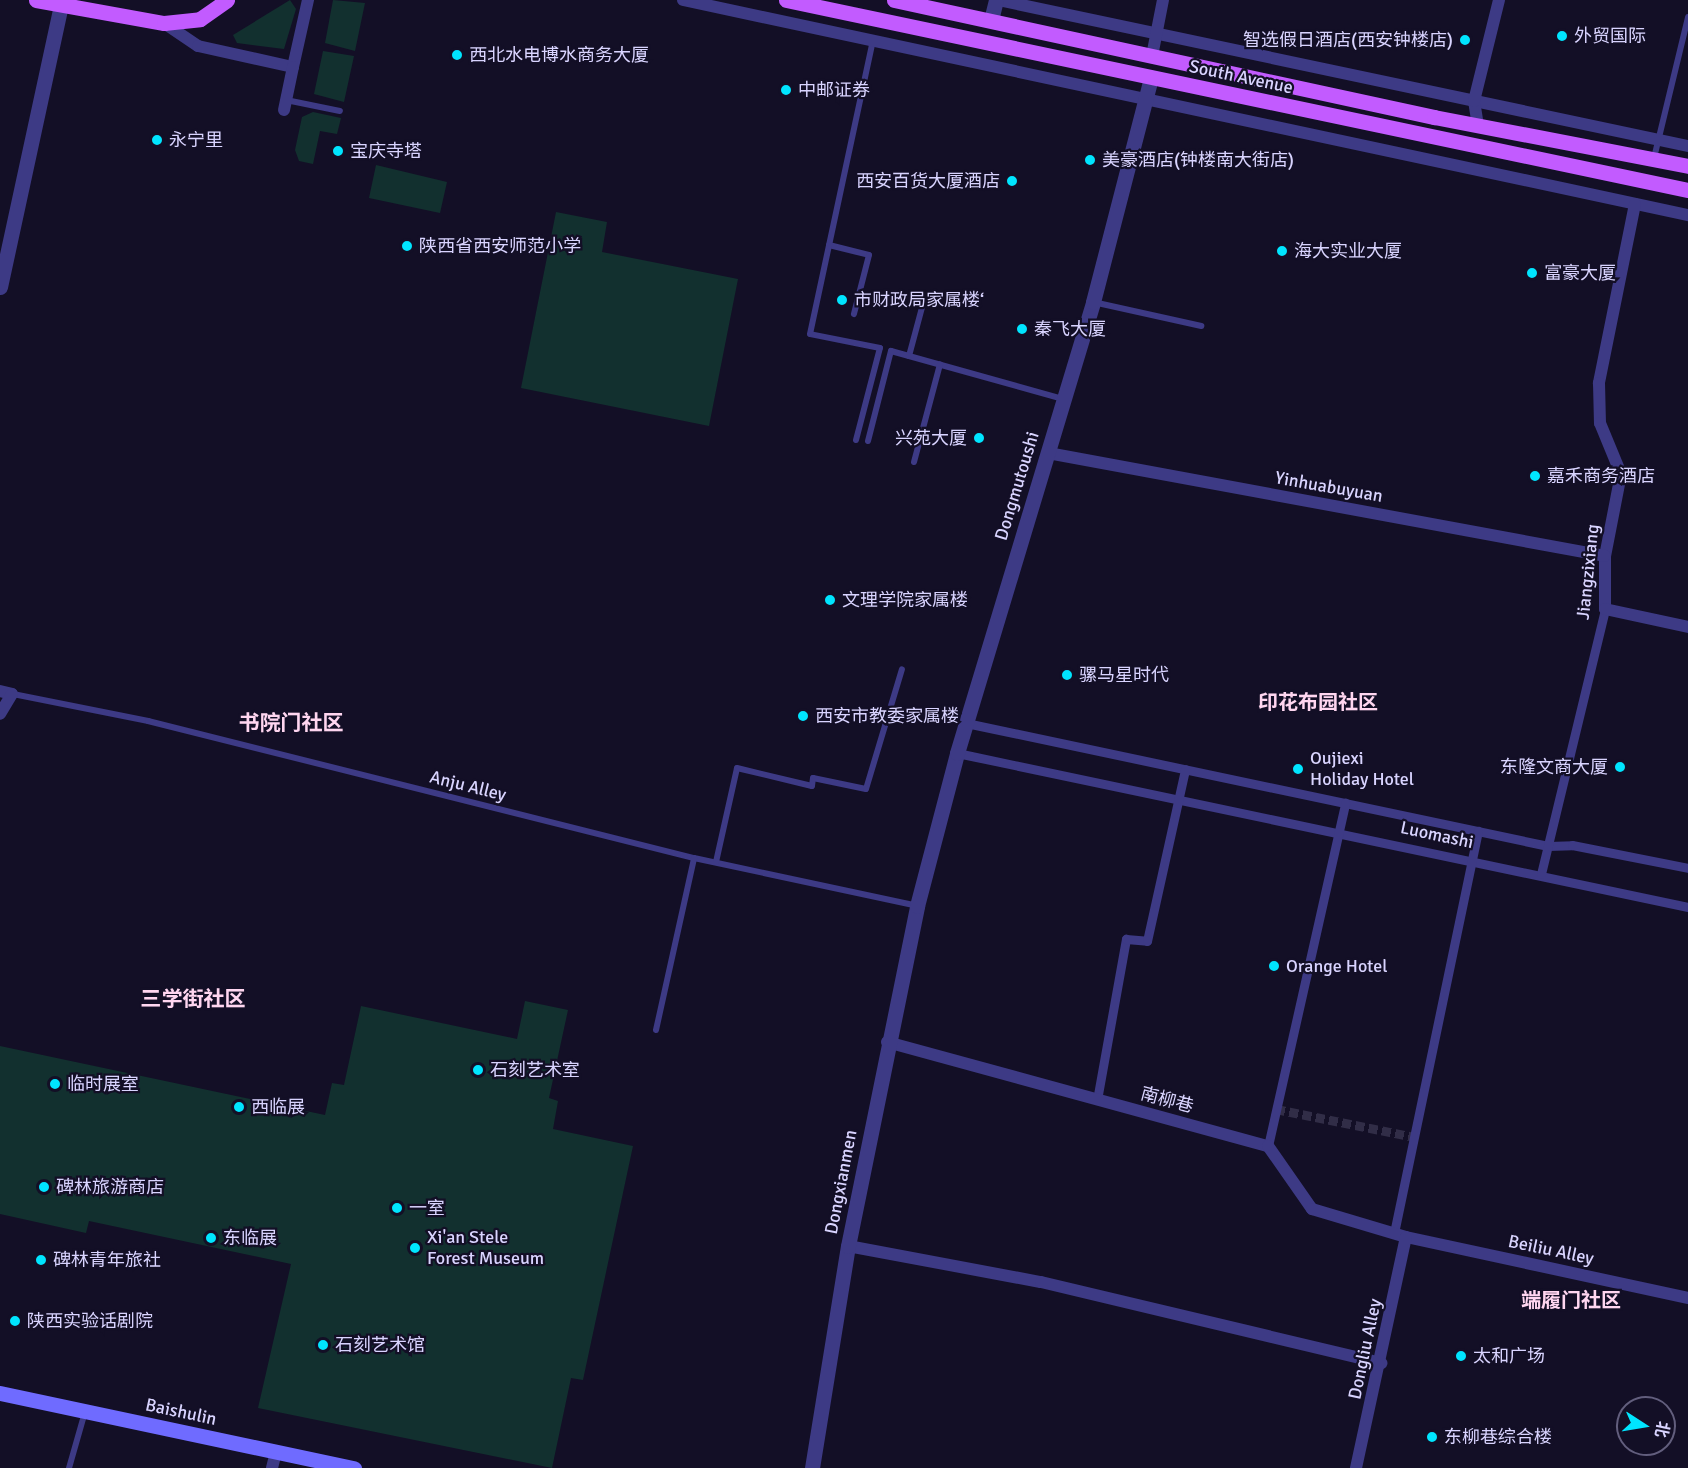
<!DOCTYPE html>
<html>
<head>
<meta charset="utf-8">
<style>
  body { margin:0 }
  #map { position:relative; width:1688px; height:1468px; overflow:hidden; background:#130f26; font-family:Signika,"Noto Sans SC",sans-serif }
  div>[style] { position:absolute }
  .green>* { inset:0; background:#12302f }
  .pedestrian-tunnel>* { height:9px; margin-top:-4.5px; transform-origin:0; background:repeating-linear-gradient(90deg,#312d47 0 9px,transparent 0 13.5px) }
  .service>* { height:6px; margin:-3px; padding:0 3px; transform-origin:3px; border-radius:3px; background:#3d3a85 }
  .pedestrian>* { height:9px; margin:-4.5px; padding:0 4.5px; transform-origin:4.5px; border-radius:4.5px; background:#3d3a85 }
  .minor>* { height:12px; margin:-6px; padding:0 6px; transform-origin:6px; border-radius:6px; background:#3d3a85 }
  .tertiary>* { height:15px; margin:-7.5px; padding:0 7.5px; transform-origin:7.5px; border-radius:7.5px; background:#3d3a85 }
  .secondary>* { height:15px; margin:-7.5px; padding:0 7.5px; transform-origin:7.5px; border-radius:7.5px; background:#6f6bff }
  .primary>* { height:15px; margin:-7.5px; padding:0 7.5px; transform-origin:7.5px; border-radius:7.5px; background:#c25bff }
  .dots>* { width:16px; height:16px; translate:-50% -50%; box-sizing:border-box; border:3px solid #130f26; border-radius:50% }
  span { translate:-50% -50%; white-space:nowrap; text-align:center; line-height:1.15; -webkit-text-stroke:4.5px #130f26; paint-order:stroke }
  .poi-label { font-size:18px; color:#d9d4ff }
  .left { translate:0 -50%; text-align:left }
  .right { translate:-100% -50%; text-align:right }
  .street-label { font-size:18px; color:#d9d4ff }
  .neighbourhood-label { font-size:20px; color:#ffd6f0; font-weight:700 }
  .quarter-label { font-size:21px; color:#ffd6f0; font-weight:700 }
  .north { position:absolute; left:1616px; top:1396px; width:60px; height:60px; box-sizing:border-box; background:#130f26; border:2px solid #625e7d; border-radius:50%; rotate:102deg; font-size:16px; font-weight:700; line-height:24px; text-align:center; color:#d9d4ff }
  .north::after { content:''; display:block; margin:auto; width:21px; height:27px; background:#00e5ff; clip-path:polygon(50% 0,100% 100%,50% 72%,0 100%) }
</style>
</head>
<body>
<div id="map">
  <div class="green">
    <i style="clip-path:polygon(290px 0,296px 9px,284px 49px,237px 43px,233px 35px)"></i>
    <i style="clip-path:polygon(333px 0,365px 3px,355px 51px,325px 43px)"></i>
    <i style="clip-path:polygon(323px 51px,354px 56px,344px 102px,314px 94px)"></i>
    <i style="clip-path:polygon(313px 112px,341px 118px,337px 134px,320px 131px,313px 164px,299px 161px,295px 150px,302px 117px)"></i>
    <i style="clip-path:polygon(376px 165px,447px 182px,440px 213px,369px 198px)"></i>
    <i style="clip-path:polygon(556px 212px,607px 222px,602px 252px,738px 279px,709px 426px,521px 388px)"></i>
    <i style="clip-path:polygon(525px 1001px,568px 1010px,549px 1098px,558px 1101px,553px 1129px,633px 1146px,583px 1380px,571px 1378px,552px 1468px,258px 1408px,291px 1264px,89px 1221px,86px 1233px,0 1214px,0 1046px,325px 1115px,332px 1083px,344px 1085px,361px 1006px,517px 1039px)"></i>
  </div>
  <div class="pedestrian-tunnel">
    <i style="left:1276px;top:1109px;width:142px;rotate:11.4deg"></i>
  </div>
  <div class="service">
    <i style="left:286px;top:100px;width:55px;rotate:11.5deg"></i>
    <i style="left:1654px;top:158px;width:145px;rotate:-76.4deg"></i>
    <i style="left:829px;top:245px;width:41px;rotate:14deg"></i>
    <i style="left:869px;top:255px;width:61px;rotate:104.3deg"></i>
    <i style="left:1093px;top:302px;width:111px;rotate:12.5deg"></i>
    <i style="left:909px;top:356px;width:58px;rotate:-75deg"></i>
    <i style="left:856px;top:440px;width:95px;rotate:-75.4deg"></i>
    <i style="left:880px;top:348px;width:71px;rotate:-168.7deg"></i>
    <i style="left:810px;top:334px;width:300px;rotate:-77.9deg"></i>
    <i style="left:868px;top:441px;width:93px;rotate:-75.7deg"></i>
    <i style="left:891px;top:351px;width:179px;rotate:15.6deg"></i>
    <i style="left:914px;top:462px;width:101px;rotate:-75.1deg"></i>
    <i style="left:13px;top:694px;width:138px;rotate:11.3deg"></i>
    <i style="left:148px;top:721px;width:563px;rotate:14.09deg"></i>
    <i style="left:694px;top:858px;width:228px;rotate:12.1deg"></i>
    <i style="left:716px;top:862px;width:96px;rotate:-77.4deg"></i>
    <i style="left:737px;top:768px;width:77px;rotate:13.5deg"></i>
    <i style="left:812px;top:786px;width:8px;rotate:-83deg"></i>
    <i style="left:813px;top:778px;width:54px;rotate:11.7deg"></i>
    <i style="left:866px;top:789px;width:125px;rotate:-73.3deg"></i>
    <i style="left:656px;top:1030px;width:176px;rotate:-77.5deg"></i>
    <i style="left:69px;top:1468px;width:58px;rotate:-74.1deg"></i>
  </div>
  <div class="pedestrian">
    <i style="left:966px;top:723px;width:595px;rotate:11.93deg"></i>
    <i style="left:1548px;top:846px;width:24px;rotate:-2deg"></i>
    <i style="left:1572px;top:845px;width:118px;rotate:11.2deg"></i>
    <i style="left:957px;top:753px;width:747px;rotate:11.9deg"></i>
    <i style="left:1541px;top:874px;width:273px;rotate:-76.4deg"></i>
    <i style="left:1097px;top:1100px;width:164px;rotate:-79.8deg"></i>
    <i style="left:1126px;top:939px;width:21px;rotate:5deg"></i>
    <i style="left:1147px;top:941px;width:176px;rotate:-77.5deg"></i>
    <i style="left:1268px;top:1146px;width:352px;rotate:-77.3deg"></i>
    <i style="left:1394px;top:1233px;width:411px;rotate:-78.2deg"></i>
  </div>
  <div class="minor">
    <i style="left:683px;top:0;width:1028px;rotate:12.08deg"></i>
    <i style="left:998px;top:0;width:705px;rotate:11.95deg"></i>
    <i style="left:164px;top:23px;width:41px;rotate:34.1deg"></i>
    <i style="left:198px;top:46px;width:97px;rotate:12.5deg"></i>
    <i style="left:293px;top:67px;width:69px;rotate:-77.4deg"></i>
    <i style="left:1152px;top:56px;width:57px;rotate:-78.9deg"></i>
    <i style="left:284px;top:110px;width:44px;rotate:-78.2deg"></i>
    <i style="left:1478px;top:126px;width:25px;rotate:-99deg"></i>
    <i style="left:1474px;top:101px;width:104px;rotate:-76.1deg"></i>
    <i style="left:1635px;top:204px;width:183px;rotate:101.4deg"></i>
    <i style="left:1599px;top:383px;width:40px;rotate:88.6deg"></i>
    <i style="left:1600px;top:423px;width:55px;rotate:67.6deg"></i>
    <i style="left:1621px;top:474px;width:84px;rotate:101deg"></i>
    <i style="left:1605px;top:556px;width:53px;rotate:90deg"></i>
    <i style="left:1605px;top:609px;width:85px;rotate:12.2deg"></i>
    <i style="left:1048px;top:453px;width:566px;rotate:10.48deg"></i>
    <i style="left:0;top:691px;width:12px;rotate:14deg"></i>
    <i style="left:12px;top:694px;width:23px;rotate:121deg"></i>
    <i style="left:887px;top:1042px;width:395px;rotate:15.3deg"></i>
    <i style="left:1268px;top:1146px;width:77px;rotate:55.1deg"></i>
    <i style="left:1312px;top:1209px;width:98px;rotate:16.6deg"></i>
    <i style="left:1406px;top:1237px;width:289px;rotate:12.2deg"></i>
    <i style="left:848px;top:1246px;width:196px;rotate:10.6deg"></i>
    <i style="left:1041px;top:1282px;width:350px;rotate:13.4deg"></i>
    <i style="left:272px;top:1468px;width:16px;rotate:-76deg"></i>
    <i style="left:1356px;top:1468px;width:236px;rotate:-77.8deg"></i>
  </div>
  <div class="tertiary">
    <i style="left:991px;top:20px;width:21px;rotate:-76deg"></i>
    <i style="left:0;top:287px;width:288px;rotate:-77.8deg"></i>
    <i style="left:812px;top:1468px;width:225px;rotate:-80.8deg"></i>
    <i style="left:848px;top:1246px;width:347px;rotate:-78.5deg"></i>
    <i style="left:917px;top:906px;width:158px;rotate:-75.3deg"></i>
    <i style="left:957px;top:753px;width:471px;rotate:-73.2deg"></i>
    <i style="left:1093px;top:302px;width:232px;rotate:-75.5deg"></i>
  </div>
  <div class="secondary">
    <i style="left:0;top:1393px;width:362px;rotate:12deg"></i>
  </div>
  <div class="primary">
    <i style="left:36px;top:0;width:130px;rotate:10.2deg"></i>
    <i style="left:164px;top:23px;width:36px;rotate:-6deg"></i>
    <i style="left:200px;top:19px;width:33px;rotate:-35deg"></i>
    <i style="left:786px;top:0;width:922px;rotate:11.9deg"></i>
    <i style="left:894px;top:0;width:553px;rotate:12.23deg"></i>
    <i style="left:1434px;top:117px;width:259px;rotate:10.9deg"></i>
  </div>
  <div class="dots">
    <i style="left:1562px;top:36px;background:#00e5ff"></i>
    <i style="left:1465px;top:40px;background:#00e5ff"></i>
    <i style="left:457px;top:55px;background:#00e5ff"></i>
    <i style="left:786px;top:90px;background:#00e5ff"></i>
    <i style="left:157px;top:140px;background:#00e5ff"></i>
    <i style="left:338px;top:151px;background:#00e5ff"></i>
    <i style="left:1090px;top:160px;background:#00e5ff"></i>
    <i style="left:1012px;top:181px;background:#00e5ff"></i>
    <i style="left:407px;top:246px;background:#00e5ff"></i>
    <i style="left:1282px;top:251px;background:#00e5ff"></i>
    <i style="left:1532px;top:273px;background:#00e5ff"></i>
    <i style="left:842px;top:300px;background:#00e5ff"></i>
    <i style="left:1022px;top:329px;background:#00e5ff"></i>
    <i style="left:979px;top:438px;background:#00e5ff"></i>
    <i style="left:1535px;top:476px;background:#00e5ff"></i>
    <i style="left:830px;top:600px;background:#00e5ff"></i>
    <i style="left:1067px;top:675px;background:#00e5ff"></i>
    <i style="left:803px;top:716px;background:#00e5ff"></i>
    <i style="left:1620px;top:767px;background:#00e5ff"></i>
    <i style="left:1298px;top:769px;background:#00e5ff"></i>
    <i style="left:1274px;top:966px;background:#00e5ff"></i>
    <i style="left:478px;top:1070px;background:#00e5ff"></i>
    <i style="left:55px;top:1084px;background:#00e5ff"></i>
    <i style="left:239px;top:1107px;background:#00e5ff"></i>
    <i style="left:44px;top:1187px;background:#00e5ff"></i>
    <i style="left:397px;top:1208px;background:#00e5ff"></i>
    <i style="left:211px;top:1238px;background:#00e5ff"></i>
    <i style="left:415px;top:1248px;background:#00e5ff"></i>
    <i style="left:41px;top:1260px;background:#00e5ff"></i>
    <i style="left:15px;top:1321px;background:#00e5ff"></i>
    <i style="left:323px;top:1345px;background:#00e5ff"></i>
    <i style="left:1461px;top:1356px;background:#00e5ff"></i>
    <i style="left:1432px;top:1437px;background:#00e5ff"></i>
  </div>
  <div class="poi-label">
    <span class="left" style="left:1574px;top:36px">外贸国际</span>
    <span class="right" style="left:1453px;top:40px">智选假日酒店(西安钟楼店)</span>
    <span class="left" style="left:469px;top:55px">西北水电博水商务大厦</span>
    <span class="left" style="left:798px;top:90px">中邮证券</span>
    <span class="left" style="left:169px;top:140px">永宁里</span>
    <span class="left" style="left:350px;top:151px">宝庆寺塔</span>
    <span class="left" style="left:1102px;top:160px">美豪酒店(钟楼南大街店)</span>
    <span class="right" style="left:1000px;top:181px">西安百货大厦酒店</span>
    <span class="left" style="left:419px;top:246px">陕西省西安师范小学</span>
    <span class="left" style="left:1294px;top:251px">海大实业大厦</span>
    <span class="left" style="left:1544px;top:273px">富豪大厦</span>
    <span class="left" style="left:854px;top:300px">市财政局家属楼‘</span>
    <span class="left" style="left:1034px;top:329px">秦飞大厦</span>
    <span class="right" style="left:967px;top:438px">兴苑大厦</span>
    <span class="left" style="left:1547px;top:476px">嘉禾商务酒店</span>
    <span class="left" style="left:842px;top:600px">文理学院家属楼</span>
    <span class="left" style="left:1079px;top:675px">骡马星时代</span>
    <span class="left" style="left:815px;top:716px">西安市教委家属楼</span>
    <span class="left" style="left:1310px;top:769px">Oujiexi<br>Holiday Hotel</span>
    <span class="right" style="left:1608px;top:767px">东隆文商大厦</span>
    <span class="left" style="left:1286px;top:966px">Orange Hotel</span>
    <span class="left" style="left:490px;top:1070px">石刻艺术室</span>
    <span class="left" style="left:67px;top:1084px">临时展室</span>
    <span class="left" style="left:251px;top:1107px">西临展</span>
    <span class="left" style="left:56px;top:1187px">碑林旅游商店</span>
    <span class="left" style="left:409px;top:1208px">一室</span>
    <span class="left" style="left:223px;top:1238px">东临展</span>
    <span class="left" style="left:427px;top:1248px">Xi'an Stele<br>Forest Museum</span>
    <span class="left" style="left:53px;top:1260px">碑林青年旅社</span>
    <span class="left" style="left:27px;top:1321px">陕西实验话剧院</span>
    <span class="left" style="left:335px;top:1345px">石刻艺术馆</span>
    <span class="left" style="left:1473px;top:1356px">太和广场</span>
    <span class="left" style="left:1444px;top:1437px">东柳巷综合楼</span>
  </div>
  <div class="street-label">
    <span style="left:1241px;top:77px;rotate:12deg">South Avenue</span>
    <span style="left:1017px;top:486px;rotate:-73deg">Dongmutoushi</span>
    <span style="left:1329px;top:487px;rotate:10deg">Yinhuabuyuan</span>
    <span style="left:1588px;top:572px;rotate:-84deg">Jiangzixiang</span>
    <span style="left:468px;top:786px;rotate:14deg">Anju Alley</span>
    <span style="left:1437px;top:835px;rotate:12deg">Luomashi</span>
    <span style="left:1167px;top:1100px;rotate:15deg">南柳巷</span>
    <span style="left:841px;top:1182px;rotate:-79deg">Dongxianmen</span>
    <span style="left:1551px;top:1250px;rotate:12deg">Beiliu Alley</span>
    <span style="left:1365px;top:1349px;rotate:-78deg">Dongliu Alley</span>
    <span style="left:181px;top:1412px;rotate:12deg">Baishulin</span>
  </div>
  <div class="neighbourhood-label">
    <span style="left:1318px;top:702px">印花布园社区</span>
    <span style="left:1571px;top:1300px">端履门社区</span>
  </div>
  <div class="quarter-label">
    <span style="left:291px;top:723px">书院门社区</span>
    <span style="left:193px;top:999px">三学街社区</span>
  </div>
  <div class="north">北</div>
</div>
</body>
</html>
